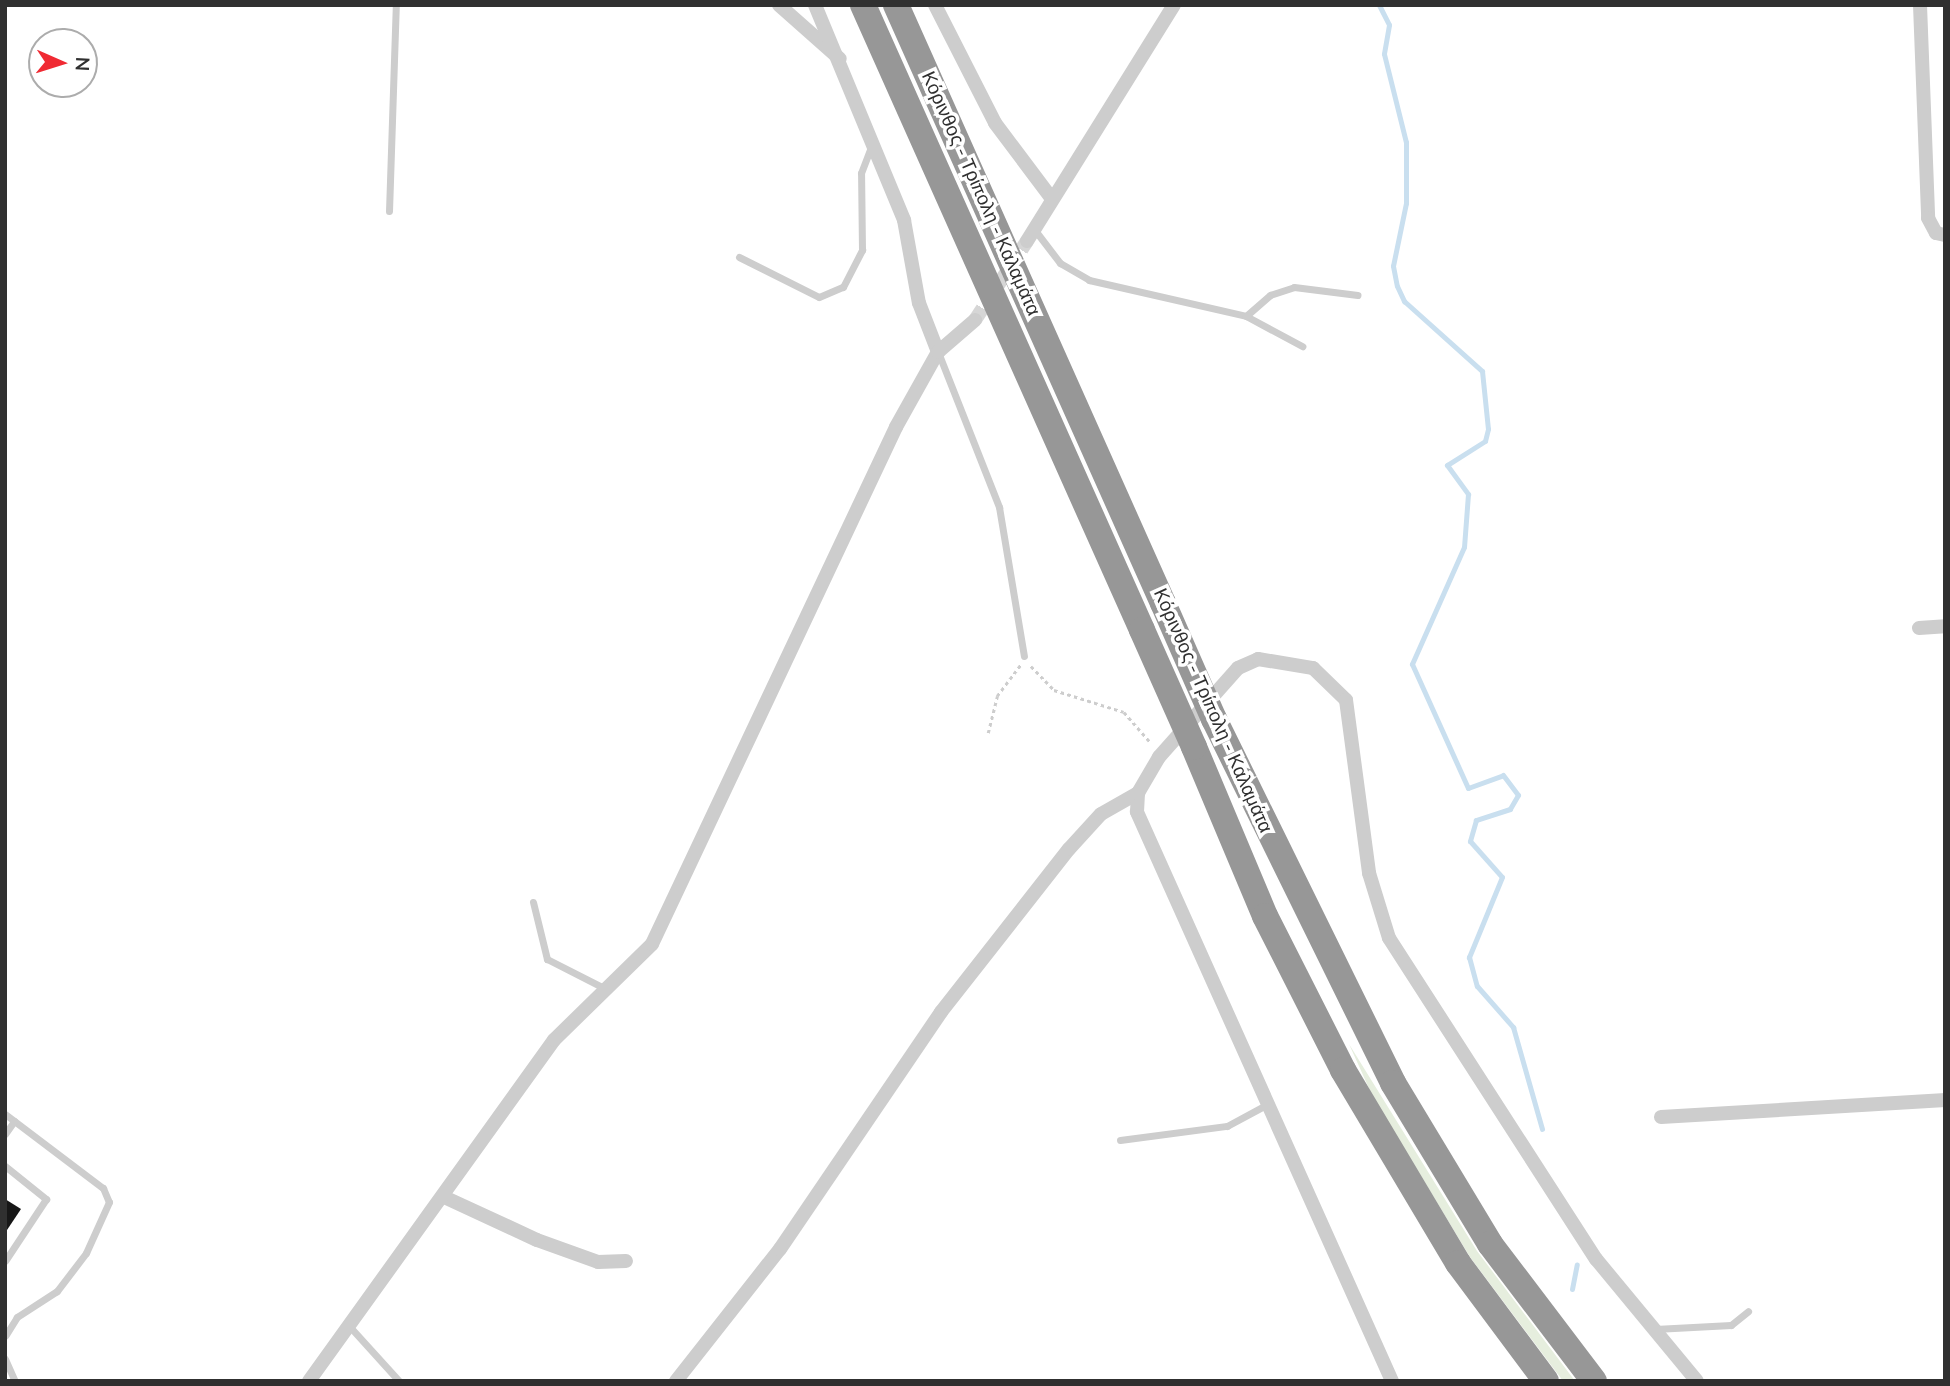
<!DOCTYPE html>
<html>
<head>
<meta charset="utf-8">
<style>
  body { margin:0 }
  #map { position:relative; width:1950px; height:1386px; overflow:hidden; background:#fff; font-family:"Nunito Sans",sans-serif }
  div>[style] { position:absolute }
  .green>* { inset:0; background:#e6eede }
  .stream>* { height:5px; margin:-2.5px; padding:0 2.5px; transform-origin:2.5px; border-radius:2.5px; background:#c9dfef }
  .building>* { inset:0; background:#171717 }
  .minor-tunnel>* { height:14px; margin-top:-7px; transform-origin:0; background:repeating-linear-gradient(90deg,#d6d6d6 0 14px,transparent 0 21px) }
  .path>* { height:2.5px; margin-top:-1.25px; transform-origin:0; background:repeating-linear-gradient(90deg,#cdcdcd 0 3.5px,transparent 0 7px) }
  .service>* { height:7px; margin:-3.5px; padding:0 3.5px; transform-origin:3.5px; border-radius:3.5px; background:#cdcdcd }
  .minor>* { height:14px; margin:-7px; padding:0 7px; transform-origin:7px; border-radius:7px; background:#cdcdcd }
  .motorway>* { height:26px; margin:-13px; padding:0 13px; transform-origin:13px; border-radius:13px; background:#979797 }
  .motorway-bridge>* { height:26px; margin:-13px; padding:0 13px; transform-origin:13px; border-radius:13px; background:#979797 }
  span { translate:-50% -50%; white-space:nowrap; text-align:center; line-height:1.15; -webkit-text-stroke:7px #fff; paint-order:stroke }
  .street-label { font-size:19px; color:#303030 }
  .frame { position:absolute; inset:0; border:7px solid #303030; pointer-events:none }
  .north { position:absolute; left:28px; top:28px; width:70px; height:70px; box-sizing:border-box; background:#fff; border:2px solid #acacac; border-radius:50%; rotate:93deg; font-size:19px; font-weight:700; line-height:28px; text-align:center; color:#303030 }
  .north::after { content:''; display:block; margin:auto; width:24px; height:32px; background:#f02a33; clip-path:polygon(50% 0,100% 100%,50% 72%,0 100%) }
</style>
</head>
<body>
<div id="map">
  <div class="green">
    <i style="clip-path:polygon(1349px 1044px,1477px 1251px,1575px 1381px,1563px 1381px,1470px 1257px,1372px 1095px)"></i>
  </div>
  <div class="stream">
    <i style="left:1379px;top:5px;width:22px;rotate:63deg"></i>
    <i style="left:1389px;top:25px;width:29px;rotate:100deg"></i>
    <i style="left:1384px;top:54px;width:91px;rotate:76deg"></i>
    <i style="left:1406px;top:142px;width:61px;rotate:90deg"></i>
    <i style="left:1406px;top:203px;width:64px;rotate:101.7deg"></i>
    <i style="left:1393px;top:266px;width:20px;rotate:79deg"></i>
    <i style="left:1397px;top:286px;width:17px;rotate:65deg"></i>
    <i style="left:1404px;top:301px;width:105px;rotate:41.9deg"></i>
    <i style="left:1482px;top:371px;width:58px;rotate:84.1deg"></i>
    <i style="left:1488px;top:429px;width:12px;rotate:104deg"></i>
    <i style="left:1485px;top:441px;width:45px;rotate:147.7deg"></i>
    <i style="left:1447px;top:465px;width:36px;rotate:54deg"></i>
    <i style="left:1468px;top:494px;width:53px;rotate:94.3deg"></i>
    <i style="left:1464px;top:547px;width:128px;rotate:114deg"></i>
    <i style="left:1412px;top:664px;width:136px;rotate:65.7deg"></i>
    <i style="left:1468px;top:788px;width:37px;rotate:-20deg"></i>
    <i style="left:1503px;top:775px;width:25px;rotate:53deg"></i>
    <i style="left:1518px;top:795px;width:16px;rotate:120deg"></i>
    <i style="left:1510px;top:809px;width:36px;rotate:162deg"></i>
    <i style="left:1476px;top:820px;width:22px;rotate:106deg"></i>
    <i style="left:1470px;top:841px;width:48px;rotate:48.4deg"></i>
    <i style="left:1502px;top:877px;width:87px;rotate:112.4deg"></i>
    <i style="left:1469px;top:957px;width:30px;rotate:75deg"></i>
    <i style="left:1477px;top:986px;width:55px;rotate:48.7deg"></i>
    <i style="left:1513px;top:1027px;width:106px;rotate:74.1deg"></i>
    <i style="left:1572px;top:1289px;width:25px;rotate:-79deg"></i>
  </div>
  <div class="building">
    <i style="clip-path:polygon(5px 1199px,21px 1209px,5px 1233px)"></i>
  </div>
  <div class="minor-tunnel">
    <i style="left:975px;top:320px;width:95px;rotate:-56.6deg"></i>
  </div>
  <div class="path">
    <i style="left:1031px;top:666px;width:33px;rotate:46deg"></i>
    <i style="left:1054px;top:690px;width:73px;rotate:17.4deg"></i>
    <i style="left:1124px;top:712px;width:40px;rotate:49deg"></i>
    <i style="left:988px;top:733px;width:38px;rotate:-76deg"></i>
    <i style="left:997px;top:696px;width:39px;rotate:-53deg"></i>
  </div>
  <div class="service">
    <i style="left:389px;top:211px;width:206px;rotate:-88.1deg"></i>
    <i style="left:1034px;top:229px;width:43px;rotate:52.6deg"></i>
    <i style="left:1060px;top:263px;width:34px;rotate:30deg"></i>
    <i style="left:1089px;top:280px;width:161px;rotate:12.9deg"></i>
    <i style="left:1246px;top:316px;width:64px;rotate:28.2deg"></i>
    <i style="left:739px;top:257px;width:89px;rotate:26.6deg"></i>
    <i style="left:819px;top:297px;width:26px;rotate:-23deg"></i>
    <i style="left:843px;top:287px;width:42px;rotate:-62.8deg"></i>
    <i style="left:862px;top:250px;width:77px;rotate:-90.7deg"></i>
    <i style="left:861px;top:173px;width:31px;rotate:-69deg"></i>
    <i style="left:1246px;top:316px;width:32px;rotate:-41deg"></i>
    <i style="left:1270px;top:295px;width:25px;rotate:-18deg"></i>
    <i style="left:1294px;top:287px;width:64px;rotate:7.2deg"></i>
    <i style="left:938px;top:352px;width:167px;rotate:68.5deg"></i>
    <i style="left:999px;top:507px;width:151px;rotate:80.5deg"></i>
    <i style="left:533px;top:902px;width:59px;rotate:76.2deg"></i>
    <i style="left:547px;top:959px;width:68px;rotate:26.9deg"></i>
    <i style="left:5px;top:1114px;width:123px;rotate:37.1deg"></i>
    <i style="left:103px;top:1188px;width:15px;rotate:67deg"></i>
    <i style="left:109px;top:1202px;width:56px;rotate:114.3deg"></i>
    <i style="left:86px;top:1253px;width:48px;rotate:127.3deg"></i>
    <i style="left:57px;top:1291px;width:48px;rotate:147deg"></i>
    <i style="left:17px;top:1317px;width:22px;rotate:122deg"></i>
    <i style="left:5px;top:1134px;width:16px;rotate:-55deg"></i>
    <i style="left:1120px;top:1140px;width:108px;rotate:-7.5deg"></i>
    <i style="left:1227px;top:1126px;width:44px;rotate:-28.3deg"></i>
    <i style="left:5px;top:1166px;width:53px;rotate:38.8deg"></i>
    <i style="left:46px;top:1199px;width:74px;rotate:123.5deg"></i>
    <i style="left:351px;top:1328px;width:72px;rotate:47.8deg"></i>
    <i style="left:1655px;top:1329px;width:76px;rotate:-3deg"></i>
    <i style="left:1731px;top:1325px;width:22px;rotate:-39deg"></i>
    <i style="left:5px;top:1359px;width:24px;rotate:66deg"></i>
  </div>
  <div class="minor">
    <i style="left:779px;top:5px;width:81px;rotate:41.5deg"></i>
    <i style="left:815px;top:5px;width:233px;rotate:67.5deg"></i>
    <i style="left:904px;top:220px;width:84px;rotate:79.8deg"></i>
    <i style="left:919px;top:303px;width:53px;rotate:68.8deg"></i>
    <i style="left:935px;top:5px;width:132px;rotate:63deg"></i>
    <i style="left:995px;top:123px;width:95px;rotate:53.1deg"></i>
    <i style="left:1920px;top:5px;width:213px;rotate:87.8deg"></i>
    <i style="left:1928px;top:218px;width:17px;rotate:62deg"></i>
    <i style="left:1936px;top:233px;width:9px;rotate:13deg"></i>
    <i style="left:1027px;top:241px;width:278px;rotate:-58.1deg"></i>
    <i style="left:1919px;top:628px;width:26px;rotate:-4deg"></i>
    <i style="left:1661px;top:1117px;width:285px;rotate:-3.4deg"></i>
    <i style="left:444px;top:1197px;width:102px;rotate:24.8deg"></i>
    <i style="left:537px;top:1240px;width:65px;rotate:19.8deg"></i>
    <i style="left:598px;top:1262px;width:28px;rotate:-2deg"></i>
    <i style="left:309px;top:1381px;width:420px;rotate:-54.3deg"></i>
    <i style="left:554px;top:1040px;width:137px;rotate:-44.4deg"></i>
    <i style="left:652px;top:944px;width:572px;rotate:-64.73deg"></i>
    <i style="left:896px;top:427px;width:86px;rotate:-60.8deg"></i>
    <i style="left:938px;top:352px;width:49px;rotate:-40.9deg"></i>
    <i style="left:676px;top:1381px;width:168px;rotate:-51.8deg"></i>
    <i style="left:780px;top:1249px;width:287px;rotate:-55.8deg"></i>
    <i style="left:941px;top:1012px;width:207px;rotate:-51.9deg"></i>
    <i style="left:1069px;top:849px;width:47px;rotate:-47.6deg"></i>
    <i style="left:1101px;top:814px;width:43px;rotate:-29.6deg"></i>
    <i style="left:1392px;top:1381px;width:624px;rotate:-114.14deg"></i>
    <i style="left:1137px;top:812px;width:19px;rotate:-87deg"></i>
    <i style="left:1138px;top:793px;width:42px;rotate:-59.7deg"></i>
    <i style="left:1159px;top:757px;width:119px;rotate:-48.4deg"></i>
    <i style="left:1238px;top:668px;width:22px;rotate:-24deg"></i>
    <i style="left:1258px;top:659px;width:56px;rotate:9.3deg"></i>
    <i style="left:1313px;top:668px;width:46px;rotate:44.1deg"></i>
    <i style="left:1346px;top:700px;width:175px;rotate:82.4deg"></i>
    <i style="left:1369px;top:873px;width:68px;rotate:72.9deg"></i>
    <i style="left:1389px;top:938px;width:382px;rotate:57.2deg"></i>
    <i style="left:1596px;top:1259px;width:158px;rotate:50.4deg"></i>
  </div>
  <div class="motorway">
    <i style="left:863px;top:5px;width:684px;rotate:65.94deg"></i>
    <i style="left:896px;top:5px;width:655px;rotate:65.94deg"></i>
    <i style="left:1214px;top:719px;width:406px;rotate:63.8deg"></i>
    <i style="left:1393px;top:1083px;width:188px;rotate:58.9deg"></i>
    <i style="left:1490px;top:1244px;width:172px;rotate:52.8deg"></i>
    <i style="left:1194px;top:747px;width:183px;rotate:67.2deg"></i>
    <i style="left:1265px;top:916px;width:173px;rotate:63.1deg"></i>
    <i style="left:1343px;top:1070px;width:225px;rotate:59.2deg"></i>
    <i style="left:1458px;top:1263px;width:147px;rotate:53.3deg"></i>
  </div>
  <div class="motorway-bridge">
    <i style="left:1163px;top:603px;width:127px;rotate:66.3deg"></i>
    <i style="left:1142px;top:630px;width:128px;rotate:66deg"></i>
  </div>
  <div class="street-label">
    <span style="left:980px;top:194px;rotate:66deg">Κόρινθος - Τρίπολη - Καλαμάτα</span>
    <span style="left:1212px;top:711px;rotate:66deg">Κόρινθος - Τρίπολη - Καλαμάτα</span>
  </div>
  <div class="frame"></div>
  <div class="north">N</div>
</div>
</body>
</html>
